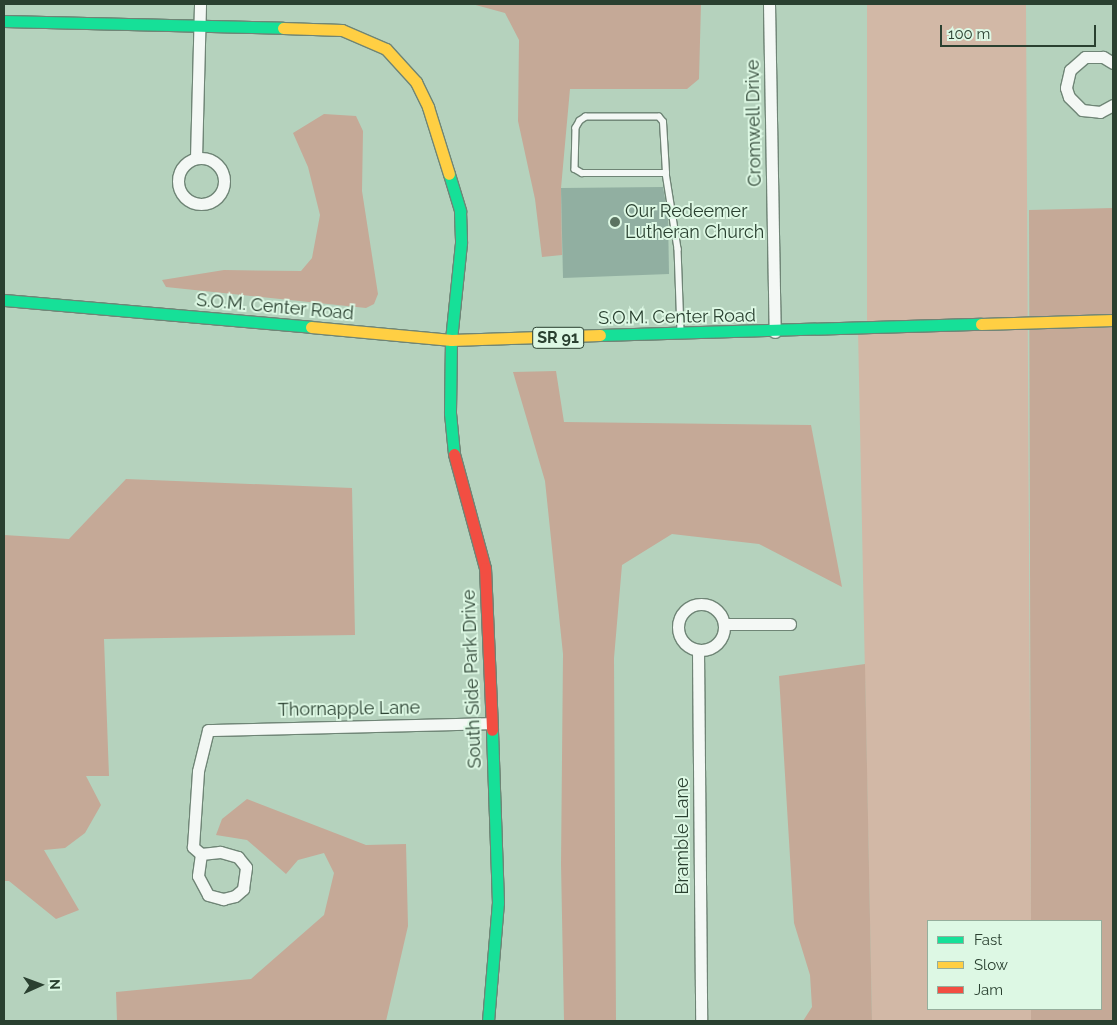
<!DOCTYPE html>
<html>
<head>
<meta charset="utf-8">
<style>
  body { margin:0 }
  #map { position:relative; width:1117px; height:1025px; overflow:hidden; background:#b5d2bd; font-family:Raleway,sans-serif }
  div>[style] { position:absolute }
  .green>* { inset:0; background:#d2b8a6 }
  .forest>* { inset:0; background:#c5a997 }
  .building>* { inset:0; background:#91afa1 }
  .roads { filter:drop-shadow(1px 0 #6f8576) drop-shadow(-1px 0 #6f8576) drop-shadow(0 1px #6f8576) drop-shadow(0 -1px #6f8576) }
  .lane>* { height:5.5px; margin:-2.75px; padding:0 2.75px; transform-origin:2.75px; border-radius:2.75px; background:#f4f8f5 }
  .street>* { height:11px; margin:-5.5px; padding:0 5.5px; transform-origin:5.5px; border-radius:5.5px; background:#f4f8f5 }
  .street>.ring { margin:-5.5px; padding:0; box-sizing:content-box; background:none; border:11px solid #f4f8f5; border-radius:50% }
  .fast>* { height:11px; margin:-5.5px; padding:0 5.5px; transform-origin:5.5px; border-radius:5.5px; background:#16e098 }
  .slow>* { height:11px; margin:-5.5px; padding:0 5.5px; transform-origin:5.5px; border-radius:5.5px; background:#ffcf43 }
  .jam>* { height:11px; margin:-5.5px; padding:0 5.5px; transform-origin:5.5px; border-radius:5.5px; background:#f24e42 }
  .dots>* { width:14px; height:14px; translate:-50% -50%; box-sizing:border-box; border:2px solid #ddf8e4; border-radius:50% }
  span { translate:-50% -50%; white-space:nowrap; text-align:center; line-height:1.15; -webkit-text-stroke:4px #ddf8e4; paint-order:stroke }
  .shield-label span { padding:1px 4px; background:#ddf8e4; border:1px solid; border-radius:4px; -webkit-text-stroke-width:0 }
  .shield-label { font-size:16px; color:#2a4030; font-weight:700 }
  .street-label { font-size:18px; color:#2a4030 }
  .poi-label { font-size:18px; color:#2a4030 }
  .left { translate:0 -50%; text-align:left }
  .frame { position:absolute; inset:0; border:5px solid #2a4030; pointer-events:none }
  .legend { position:absolute; left:927px; top:920px; width:175px; height:90px; box-sizing:border-box; background:#ddf8e4; border:1px solid #95ae9c; margin:0; padding:6px 9px; list-style:none; font-size:15px; color:#2a4030 }
  .legend li { display:flex; align-items:center; gap:10px; height:25px }
  .legend b { width:25px; border:1px solid #95ae9c }
  .north { position:absolute; left:15px; top:960px; width:50px; height:50px; -webkit-text-stroke:4px #ddf8e4; paint-order:stroke; rotate:88deg; font-size:14px; font-weight:700; line-height:20px; text-align:center; color:#2a4030 }
  .north::after { content:''; display:block; margin:auto; width:18px; height:22px; background:#2a4030; clip-path:polygon(50% 0,100% 100%,50% 72%,0 100%) }
  .scale { position:absolute; left:940px; top:25px; width:156px; height:22px; box-sizing:border-box; border:2px solid #2a4030; border-top:0; padding-left:6px; font-size:15px; line-height:18px; white-space:nowrap; color:#2a4030; -webkit-text-stroke:4px #ddf8e4; paint-order:stroke }
</style>
</head>
<body>
<div id="map">
  <div class="green">
    <i style="clip-path:polygon(867px 4px,1026px 4px,1031px 921px,928px 921px,928px 1009px,1031px 1009px,1031px 1021px,872px 1021px,858px 329px,867px 329px)"></i>
  </div>
  <div class="forest">
    <i style="clip-path:polygon(472px 4px,701px 4px,699px 79px,687px 89px,570px 89px,561px 188px,562px 255px,542px 257px,535px 199px,518px 121px,519px 40px,505px 13px)"></i>
    <i style="clip-path:polygon(324px 114px,356px 116px,363px 131px,362px 191px,378px 294px,374px 304px,366px 308px,166px 287px,162px 280px,224px 270px,301px 271px,312px 258px,320px 215px,308px 167px,293px 133px)"></i>
    <i style="clip-path:polygon(1113px 208px,1113px 1021px,1031px 1021px,1031px 1009px,1101px 1009px,1101px 921px,1031px 921px,1029px 210px)"></i>
    <i style="clip-path:polygon(556px 371px,564px 422px,811px 425px,842px 587px,759px 544px,672px 534px,622px 565px,614px 658px,616px 1021px,564px 1021px,561px 864px,563px 654px,545px 481px,513px 372px)"></i>
    <i style="clip-path:polygon(126px 479px,352px 488px,355px 635px,104px 639px,109px 776px,86px 776px,101px 805px,85px 833px,65px 848px,44px 850px,79px 910px,56px 919px,9px 881px,4px 881px,4px 535px,69px 539px)"></i>
    <i style="clip-path:polygon(865px 664px,872px 1021px,803px 1021px,812px 1007px,810px 975px,794px 923px,779px 676px)"></i>
    <i style="clip-path:polygon(247px 799px,366px 845px,406px 844px,408px 926px,386px 1021px,117px 1021px,116px 992px,251px 979px,324px 915px,334px 873px,324px 853px,298px 860px,286px 874px,247px 840px,216px 835px,222px 819px)"></i>
  </div>
  <div class="building">
    <i style="clip-path:polygon(663px 187px,668px 216px,669px 274px,563px 278px,561px 188px)"></i>
  </div>
  <div class="roads">
    <div class="lane">
      <i style="left:666px;top:173px;width:51px;rotate:-93.4deg"></i>
      <i style="left:663px;top:122px;width:6px;rotate:-129deg"></i>
      <i style="left:659px;top:117px;width:73px;rotate:180deg"></i>
      <i style="left:586px;top:117px;width:7px;rotate:146deg"></i>
      <i style="left:580px;top:121px;width:8px;rotate:120deg"></i>
      <i style="left:576px;top:128px;width:41px;rotate:91.4deg"></i>
      <i style="left:575px;top:169px;width:8px;rotate:30deg"></i>
      <i style="left:582px;top:173px;width:84px"></i>
      <i style="left:666px;top:173px;width:77px;rotate:81deg"></i>
      <i style="left:678px;top:249px;width:82px;rotate:87.9deg"></i>
    </div>
    <div class="street">
      <i style="left:769px;top:4px;width:328px;rotate:89deg"></i>
      <i style="left:1113px;top:63px;width:12px;rotate:-149deg"></i>
      <i style="left:1103px;top:57px;width:18px;rotate:180deg"></i>
      <i style="left:1085px;top:57px;width:20px;rotate:139deg"></i>
      <i style="left:1070px;top:70px;width:18px;rotate:103deg"></i>
      <i style="left:1066px;top:88px;width:9px;rotate:72deg"></i>
      <i style="left:1069px;top:97px;width:18px;rotate:45deg"></i>
      <i style="left:1082px;top:110px;width:18px;rotate:6deg"></i>
      <i style="left:1100px;top:112px;width:15px;rotate:-28deg"></i>
      <i style="left:196px;top:158px;width:154px;rotate:-88.5deg"></i>
      <i class="ring" style="left:178px;top:158px;width:35px;height:35px"></i>
      <i class="ring" style="left:678px;top:604px;width:35px;height:35px"></i>
      <i style="left:724px;top:624px;width:66px"></i>
      <i style="left:698px;top:651px;width:370px;rotate:89.5deg"></i>
      <i style="left:201px;top:854px;width:22px;rotate:98deg"></i>
      <i style="left:198px;top:876px;width:21px;rotate:62deg"></i>
      <i style="left:208px;top:895px;width:16px;rotate:15deg"></i>
      <i style="left:223px;top:899px;width:12px;rotate:-14deg"></i>
      <i style="left:235px;top:896px;width:11px;rotate:-41deg"></i>
      <i style="left:243px;top:889px;width:22px;rotate:-82deg"></i>
      <i style="left:246px;top:867px;width:13px;rotate:-129deg"></i>
      <i style="left:238px;top:857px;width:19px;rotate:-164deg"></i>
      <i style="left:220px;top:852px;width:19px;rotate:174deg"></i>
      <i style="left:201px;top:854px;width:11px;rotate:-139deg"></i>
      <i style="left:193px;top:847px;width:76px;rotate:-86.2deg"></i>
      <i style="left:198px;top:771px;width:42px;rotate:-76.3deg"></i>
      <i style="left:208px;top:730px;width:283px;rotate:-1.4deg"></i>
    </div>
    <div class="fast">
      <i style="left:4px;top:21px;width:279px;rotate:1.4deg"></i>
      <i style="left:449px;top:174px;width:39px;rotate:73deg"></i>
      <i style="left:460px;top:211px;width:32px;rotate:88deg"></i>
      <i style="left:461px;top:243px;width:98px;rotate:95.9deg"></i>
      <i style="left:451px;top:340px;width:73px;rotate:90.8deg"></i>
      <i style="left:450px;top:413px;width:41px;rotate:84.4deg"></i>
      <i style="left:4px;top:300px;width:308px;rotate:5deg"></i>
      <i style="left:600px;top:335px;width:381px;rotate:-1.7deg"></i>
      <i style="left:488px;top:1021px;width:118px;rotate:-85.2deg"></i>
      <i style="left:498px;top:903px;width:173px;rotate:-92deg"></i>
    </div>
    <div class="slow">
      <i style="left:283px;top:28px;width:59px;rotate:1.9deg"></i>
      <i style="left:342px;top:30px;width:48px;rotate:23.4deg"></i>
      <i style="left:386px;top:49px;width:45px;rotate:47.7deg"></i>
      <i style="left:416px;top:82px;width:28px;rotate:64deg"></i>
      <i style="left:428px;top:107px;width:70px;rotate:72.6deg"></i>
      <i style="left:981px;top:324px;width:132px;rotate:-1.7deg"></i>
      <i style="left:311px;top:327px;width:141px;rotate:5.3deg"></i>
      <i style="left:451px;top:340px;width:149px;rotate:-1.9deg"></i>
    </div>
    <div class="jam">
      <i style="left:454px;top:454px;width:118px;rotate:74.8deg"></i>
      <i style="left:485px;top:568px;width:162px;rotate:87.5deg"></i>
    </div>
  </div>
  <div class="dots">
    <i style="left:615px;top:222px;background:#5b7361"></i>
  </div>
  <div class="shield-label">
    <span style="left:558px;top:338px">SR 91</span>
  </div>
  <div class="street-label">
    <span style="left:754px;top:123px;rotate:-91deg">Cromwell Drive</span>
    <span style="left:275px;top:307px;rotate:5deg">S.O.M. Center Road</span>
    <span style="left:677px;top:317px;rotate:-1deg">S.O.M. Center Road</span>
    <span style="left:472px;top:679px;rotate:-92deg">South Side Park Drive</span>
    <span style="left:349px;top:709px;rotate:-1deg">Thornapple Lane</span>
    <span style="left:682px;top:836px;rotate:-90deg">Bramble Lane</span>
  </div>
  <div class="poi-label">
    <span class="left" style="left:625px;top:222px">Our Redeemer<br>Lutheran Church</span>
  </div>
  <div class="frame"></div>
  <ul class="legend">
  <li><b style="height:6px;background:#16e098"></b>Fast</li>
  <li><b style="height:6px;background:#ffcf43"></b>Slow</li>
  <li><b style="height:6px;background:#f24e42"></b>Jam</li>
  </ul>
  <div class="north">N</div>
  <div class="scale">100 m</div>
</div>
</body>
</html>
